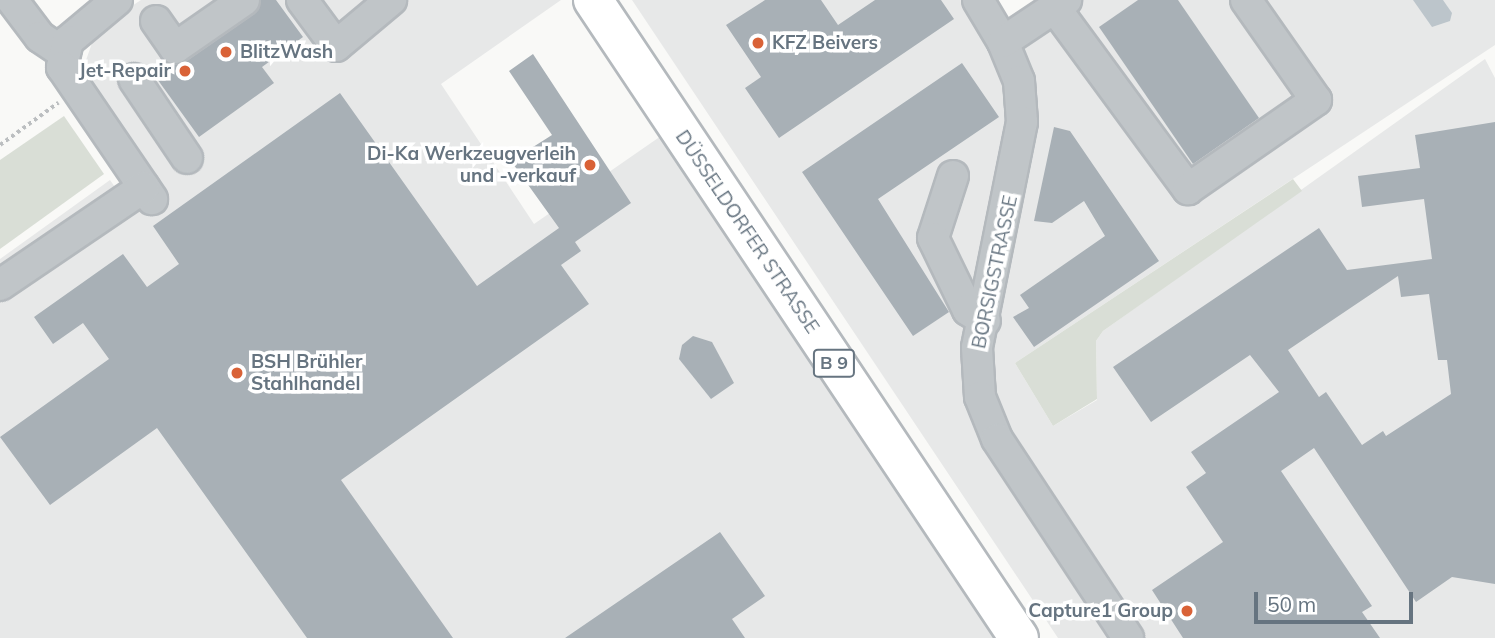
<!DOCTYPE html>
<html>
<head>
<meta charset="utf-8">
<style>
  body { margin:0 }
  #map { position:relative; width:1495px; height:638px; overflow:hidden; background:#f9f9f7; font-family:Mulish,sans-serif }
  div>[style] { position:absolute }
  .built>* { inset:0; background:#e7e8e8 }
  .green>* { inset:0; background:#d9ded6 }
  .water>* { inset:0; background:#bcc5cb }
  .building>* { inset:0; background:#a8b0b6 }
  .path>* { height:3.5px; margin-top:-1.75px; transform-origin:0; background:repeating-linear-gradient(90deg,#bbbec0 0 3.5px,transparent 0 7px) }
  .roads { filter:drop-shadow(2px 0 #b4b9bd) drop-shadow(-2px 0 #b4b9bd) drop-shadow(0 2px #b4b9bd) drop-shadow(0 -2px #b4b9bd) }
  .minor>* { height:30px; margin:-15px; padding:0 15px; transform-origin:15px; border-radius:15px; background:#c0c5c8 }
  .major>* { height:38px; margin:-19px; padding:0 19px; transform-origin:19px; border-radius:19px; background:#fff }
  .dots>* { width:19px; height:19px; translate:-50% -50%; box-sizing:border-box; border:4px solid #fff; border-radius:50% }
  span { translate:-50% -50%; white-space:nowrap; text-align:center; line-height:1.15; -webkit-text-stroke:7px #fff; paint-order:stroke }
  .shield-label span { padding:2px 5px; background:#fff; border:2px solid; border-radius:5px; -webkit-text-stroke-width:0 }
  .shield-label { font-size:18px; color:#667480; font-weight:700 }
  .poi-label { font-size:19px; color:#667480; font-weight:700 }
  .left { translate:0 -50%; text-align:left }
  .right { translate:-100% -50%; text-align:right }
  .street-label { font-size:19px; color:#667480 }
  .scale { position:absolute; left:1254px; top:592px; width:159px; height:32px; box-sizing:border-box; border:4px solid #667480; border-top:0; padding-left:9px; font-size:21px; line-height:24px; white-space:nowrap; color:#667480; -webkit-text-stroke:5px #fff; paint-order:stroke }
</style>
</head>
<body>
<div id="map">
  <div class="built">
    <i style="clip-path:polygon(141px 0,561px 0,441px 84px,534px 224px,661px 136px,1000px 638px,0 638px,0 259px,110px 180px,134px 214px,160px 195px,91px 86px,85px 63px,97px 29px)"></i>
    <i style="clip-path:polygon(632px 0,995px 0,1008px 18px,1035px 0,1495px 0,1495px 45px,1015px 363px,1053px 426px,1097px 400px,1096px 341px,1103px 331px,1485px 59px,1495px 78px,1495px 638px,1058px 638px)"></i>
  </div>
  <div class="green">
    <i style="clip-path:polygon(64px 116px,104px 174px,0 249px,0 160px)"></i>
    <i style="clip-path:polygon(1293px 179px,1302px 191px,1103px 331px,1096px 341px,1097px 399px,1053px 426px,1015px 363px)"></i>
  </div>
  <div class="water">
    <i style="clip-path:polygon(1413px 0,1443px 0,1452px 13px,1450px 21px,1432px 27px)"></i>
  </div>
  <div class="building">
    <i style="clip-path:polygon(261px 0,276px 0,303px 37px,262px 67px,274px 83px,199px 137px,155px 76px,171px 65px,185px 62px,254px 14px)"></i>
    <i style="clip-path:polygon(765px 0,821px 0,838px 25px,875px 0,941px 0,954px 19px,779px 138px,745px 88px,761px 77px,726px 25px)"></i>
    <i style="clip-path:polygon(1138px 0,1178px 0,1259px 118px,1193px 164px,1099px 27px)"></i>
    <i style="clip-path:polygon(533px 54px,631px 203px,575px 242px,581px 251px,561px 265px,589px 304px,341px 480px,453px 638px,307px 638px,157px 428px,50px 505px,0 437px,109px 359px,83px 323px,53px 344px,34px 317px,123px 254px,147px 287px,179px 264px,153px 226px,340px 93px,477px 286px,559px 228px,511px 161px,552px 135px,509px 71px)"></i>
    <i style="clip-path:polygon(962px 63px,999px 117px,878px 199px,949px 312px,913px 336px,802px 172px)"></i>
    <i style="clip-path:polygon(evenodd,1495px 122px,1495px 584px,1452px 577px,1416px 602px,1314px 448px,1281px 471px,1372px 606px,1362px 612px,1380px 638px,1183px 638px,1152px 590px,1223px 542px,1186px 487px,1206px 473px,1191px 452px,1279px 392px,1250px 355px,1151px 422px,1113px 367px,1319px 228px,1347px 270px,1432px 259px,1424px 199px,1362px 207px,1358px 176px,1420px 168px,1415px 135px,1495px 122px,1398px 276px,1401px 297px,1429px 294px,1438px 360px,1447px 360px,1451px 394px,1386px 436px,1383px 431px,1362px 445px,1326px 392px,1319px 397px,1288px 350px,1398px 276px)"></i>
    <i style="clip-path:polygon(1054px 127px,1070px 131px,1159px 261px,1034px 347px,1013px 317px,1029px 308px,1020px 295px,1105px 236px,1084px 201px,1052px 223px,1034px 221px)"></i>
    <i style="clip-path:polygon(693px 336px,712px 342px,734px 383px,711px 399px,679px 359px,682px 345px)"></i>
    <i style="clip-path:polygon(720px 532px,765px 596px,732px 619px,745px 638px,565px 638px)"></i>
  </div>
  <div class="path">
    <i style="left:0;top:145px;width:72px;rotate:-35.9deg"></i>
  </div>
  <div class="roads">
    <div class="minor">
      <i style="left:12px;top:0;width:46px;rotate:52.9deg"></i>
      <i style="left:40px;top:37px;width:27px;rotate:34deg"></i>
      <i style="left:117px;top:0;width:64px;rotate:140.1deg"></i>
      <i style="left:68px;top:41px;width:27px;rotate:103deg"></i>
      <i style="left:62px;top:67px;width:160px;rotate:55.7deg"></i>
      <i style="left:302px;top:0;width:57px;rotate:53.5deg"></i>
      <i style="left:336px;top:46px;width:72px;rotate:-39.9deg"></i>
      <i style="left:978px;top:0;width:49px;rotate:59.2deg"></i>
      <i style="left:1003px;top:42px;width:42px;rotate:67.7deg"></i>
      <i style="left:1019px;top:81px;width:41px;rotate:85.8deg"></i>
      <i style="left:1022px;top:122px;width:230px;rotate:101.3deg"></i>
      <i style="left:977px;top:348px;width:49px;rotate:86.5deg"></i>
      <i style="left:980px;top:397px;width:45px;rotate:68deg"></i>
      <i style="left:997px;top:439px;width:238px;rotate:56.6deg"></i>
      <i style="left:1055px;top:8px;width:225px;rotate:53.7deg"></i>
      <i style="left:1188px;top:189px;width:156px;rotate:-34.8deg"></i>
      <i style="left:1316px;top:100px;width:122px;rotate:-125deg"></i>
      <i style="left:156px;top:21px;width:33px;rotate:55deg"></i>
      <i style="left:175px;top:48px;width:84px;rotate:-34.8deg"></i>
      <i style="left:1003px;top:42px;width:76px;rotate:-33.7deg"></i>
      <i style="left:134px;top:79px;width:95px;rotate:56.1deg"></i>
      <i style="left:953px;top:176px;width:65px;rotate:107.9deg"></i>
      <i style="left:933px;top:238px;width:80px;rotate:64.1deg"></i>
      <i style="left:968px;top:310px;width:20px;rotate:33deg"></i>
      <i style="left:0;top:285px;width:174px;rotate:-34.2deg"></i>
    </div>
    <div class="major">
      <i style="left:593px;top:0;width:767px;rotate:56.27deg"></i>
    </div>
  </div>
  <div class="dots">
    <i style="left:758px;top:43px;background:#d96237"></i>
    <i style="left:226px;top:52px;background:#d96237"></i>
    <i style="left:185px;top:71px;background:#d96237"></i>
    <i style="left:590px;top:165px;background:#d96237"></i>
    <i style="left:237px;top:373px;background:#d96237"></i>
    <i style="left:1187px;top:611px;background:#d96237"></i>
  </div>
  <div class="shield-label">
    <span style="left:834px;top:363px">B 9</span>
  </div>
  <div class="poi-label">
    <span class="left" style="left:772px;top:43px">KFZ Beivers</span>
    <span class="left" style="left:240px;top:52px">BlitzWash</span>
    <span class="right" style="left:171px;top:71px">Jet-Repair</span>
    <span class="right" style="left:576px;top:165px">Di-Ka Werkzeugverleih<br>und -verkauf</span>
    <span class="left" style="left:251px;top:373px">BSH Brühler<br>Stahlhandel</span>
    <span class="right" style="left:1173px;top:611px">Capture1 Group</span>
  </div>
  <div class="street-label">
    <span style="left:747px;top:232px;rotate:56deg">DÜSSELDORFER STRASSE</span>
    <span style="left:995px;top:272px;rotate:-78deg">BORSIGSTRASSE</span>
  </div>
  <div class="scale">50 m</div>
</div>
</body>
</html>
